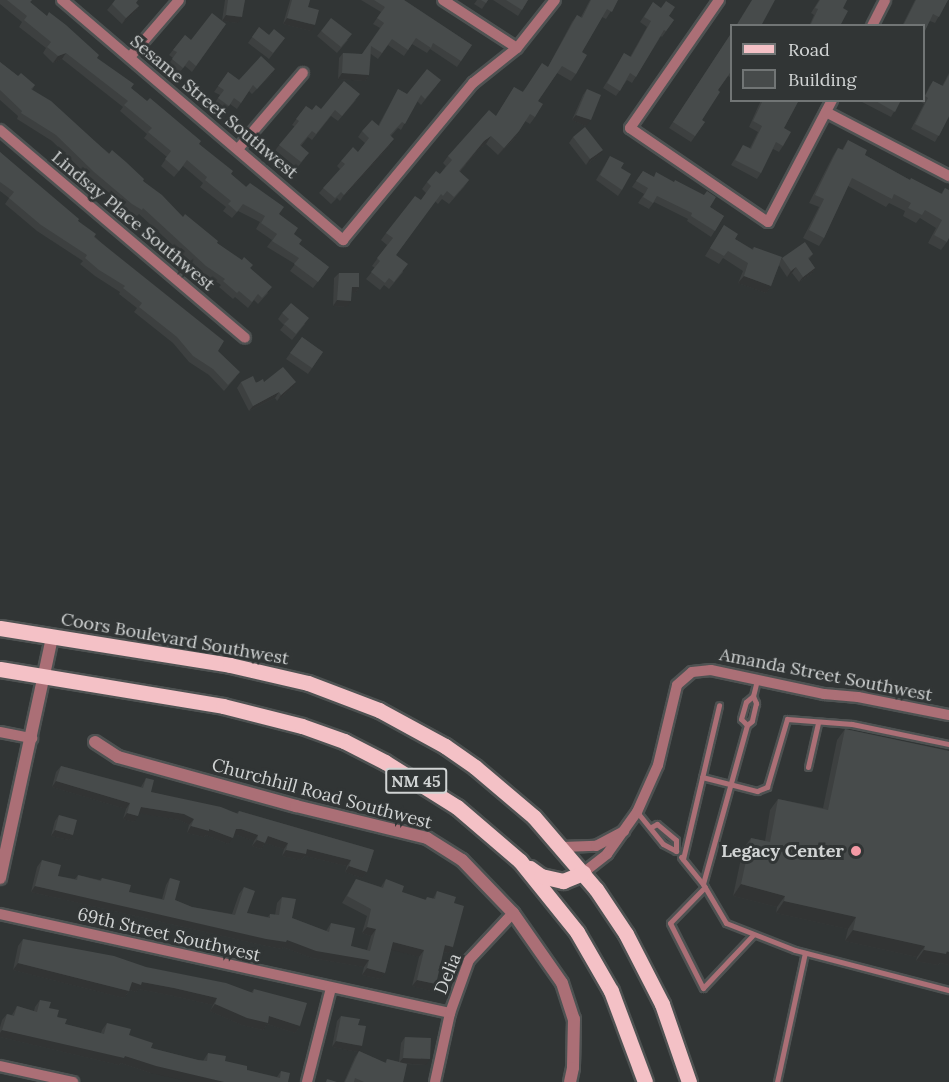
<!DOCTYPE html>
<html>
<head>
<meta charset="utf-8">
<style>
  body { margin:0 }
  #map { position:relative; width:949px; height:1082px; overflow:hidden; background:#313535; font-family:Lora,serif }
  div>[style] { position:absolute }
  .roads { filter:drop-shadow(2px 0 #4e5252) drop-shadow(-2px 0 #4e5252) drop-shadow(0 2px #4e5252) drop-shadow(0 -2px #4e5252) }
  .service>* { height:5px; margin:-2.5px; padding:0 2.5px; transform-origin:2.5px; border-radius:2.5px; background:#ab6f76 }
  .minor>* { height:10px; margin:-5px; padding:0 5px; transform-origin:5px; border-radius:5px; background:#ab6f76 }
  .tertiary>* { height:12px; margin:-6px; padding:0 6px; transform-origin:6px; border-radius:6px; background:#ab6f76 }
  .primary>* { height:15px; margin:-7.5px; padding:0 7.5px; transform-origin:7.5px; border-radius:7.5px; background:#f4c1c6 }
  .wall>* { inset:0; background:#3d4040 }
  .shaded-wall>* { inset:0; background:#323434 }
  .building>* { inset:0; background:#474b4b }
  .dots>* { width:16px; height:16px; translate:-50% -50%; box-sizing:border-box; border:3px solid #313535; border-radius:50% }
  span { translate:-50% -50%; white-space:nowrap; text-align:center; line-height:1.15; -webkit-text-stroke:6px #313535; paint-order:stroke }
  .shield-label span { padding:2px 4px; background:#313535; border:2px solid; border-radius:4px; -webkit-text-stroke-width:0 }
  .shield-label { font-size:16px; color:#d1d4d4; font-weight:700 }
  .street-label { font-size:18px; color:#d1d4d4 }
  .poi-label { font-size:18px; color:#d1d4d4; font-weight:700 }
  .right { translate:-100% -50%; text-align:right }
  .legend { position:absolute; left:730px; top:24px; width:195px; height:78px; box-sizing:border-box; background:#313535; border:2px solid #717575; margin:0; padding:8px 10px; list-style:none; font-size:18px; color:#d1d4d4 }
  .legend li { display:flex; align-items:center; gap:12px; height:30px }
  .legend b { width:30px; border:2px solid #717575 }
</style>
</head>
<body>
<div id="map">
  <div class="roads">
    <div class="service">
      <i style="left:757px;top:680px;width:16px;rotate:104deg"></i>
      <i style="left:753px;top:696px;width:8px;rotate:67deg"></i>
      <i style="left:756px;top:703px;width:18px;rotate:103deg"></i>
      <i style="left:752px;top:721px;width:6px;rotate:141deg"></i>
      <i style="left:747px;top:725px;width:165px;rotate:105.5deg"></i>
      <i style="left:703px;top:884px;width:45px;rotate:59.5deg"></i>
      <i style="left:726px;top:923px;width:74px;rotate:21.4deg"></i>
      <i style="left:795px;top:950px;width:159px;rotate:14.6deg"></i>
      <i style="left:747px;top:725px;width:8px;rotate:-135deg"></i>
      <i style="left:741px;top:719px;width:18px;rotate:-74deg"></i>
      <i style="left:746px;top:702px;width:9px;rotate:-41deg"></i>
      <i style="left:808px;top:767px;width:45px;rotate:-77.2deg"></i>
      <i style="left:702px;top:777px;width:57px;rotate:14.3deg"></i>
      <i style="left:757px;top:791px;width:11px;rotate:-22deg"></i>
      <i style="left:767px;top:787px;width:71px;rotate:-73.6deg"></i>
      <i style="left:787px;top:719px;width:65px;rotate:4.4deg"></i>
      <i style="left:852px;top:724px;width:99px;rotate:11.7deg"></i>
      <i style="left:637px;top:812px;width:41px;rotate:50.9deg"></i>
      <i style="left:663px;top:844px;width:15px;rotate:28deg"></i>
      <i style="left:676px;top:851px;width:11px;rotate:-90deg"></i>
      <i style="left:676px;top:840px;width:25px;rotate:-140deg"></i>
      <i style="left:657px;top:824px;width:7px;rotate:153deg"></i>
      <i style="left:681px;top:857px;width:35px;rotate:51deg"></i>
      <i style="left:683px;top:859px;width:158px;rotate:-76.8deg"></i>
      <i style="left:705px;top:887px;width:50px;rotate:134.2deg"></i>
      <i style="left:670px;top:923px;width:73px;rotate:63.1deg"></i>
      <i style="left:703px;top:988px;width:73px;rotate:-46.7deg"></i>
      <i style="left:777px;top:1082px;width:132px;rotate:-77.8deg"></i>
    </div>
    <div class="minor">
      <i style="left:62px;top:0;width:370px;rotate:40.5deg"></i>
      <i style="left:343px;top:240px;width:204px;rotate:-50.4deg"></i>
      <i style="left:473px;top:83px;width:56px;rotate:-38.5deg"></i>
      <i style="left:517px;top:48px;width:61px;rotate:-51.6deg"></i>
      <i style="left:443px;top:0;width:88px;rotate:33deg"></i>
      <i style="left:719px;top:0;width:156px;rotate:124.8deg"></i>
      <i style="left:630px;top:128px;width:167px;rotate:34.3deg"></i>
      <i style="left:768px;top:222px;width:138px;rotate:-62.3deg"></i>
      <i style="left:872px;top:26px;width:29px;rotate:-63deg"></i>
      <i style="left:130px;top:57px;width:75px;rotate:-49.3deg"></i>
      <i style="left:826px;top:112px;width:139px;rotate:27.5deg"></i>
      <i style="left:0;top:130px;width:321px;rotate:40.3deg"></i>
      <i style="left:238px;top:149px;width:100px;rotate:-49.5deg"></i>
      <i style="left:0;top:732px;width:33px;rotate:11deg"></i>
      <i style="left:562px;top:847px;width:34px;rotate:-2deg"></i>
      <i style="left:596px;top:846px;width:32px;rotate:-28deg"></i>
      <i style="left:583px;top:873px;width:31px;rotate:-38deg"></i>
      <i style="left:607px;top:854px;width:52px;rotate:-54.5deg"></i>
      <i style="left:637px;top:812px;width:51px;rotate:-65.9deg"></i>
      <i style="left:658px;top:765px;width:82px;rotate:-76.6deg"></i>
      <i style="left:677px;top:685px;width:20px;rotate:-41deg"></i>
      <i style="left:692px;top:672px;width:19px;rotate:-6deg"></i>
      <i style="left:711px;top:670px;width:116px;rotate:12deg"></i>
      <i style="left:824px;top:694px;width:34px;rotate:5deg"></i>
      <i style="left:858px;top:697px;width:93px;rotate:11.2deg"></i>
      <i style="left:0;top:914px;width:461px;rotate:12.4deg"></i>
      <i style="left:0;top:1066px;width:75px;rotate:12.4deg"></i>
      <i style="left:307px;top:1082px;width:97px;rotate:-75.7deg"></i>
      <i style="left:435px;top:1082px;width:71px;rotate:-77.7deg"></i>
      <i style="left:450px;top:1013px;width:56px;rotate:-70.3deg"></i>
      <i style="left:469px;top:960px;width:64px;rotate:-46.9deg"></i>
    </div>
    <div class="tertiary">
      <i style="left:95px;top:742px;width:27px;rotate:33deg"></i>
      <i style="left:118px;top:757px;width:185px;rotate:15.4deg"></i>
      <i style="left:296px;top:806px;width:135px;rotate:13.7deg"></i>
      <i style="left:427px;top:838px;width:41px;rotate:32.2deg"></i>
      <i style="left:462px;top:860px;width:74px;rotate:46.1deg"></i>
      <i style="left:513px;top:913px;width:85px;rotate:55deg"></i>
      <i style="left:562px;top:983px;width:38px;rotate:72deg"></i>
      <i style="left:574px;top:1019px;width:49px;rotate:91.2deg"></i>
      <i style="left:573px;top:1068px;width:14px;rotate:102deg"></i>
      <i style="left:0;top:878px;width:247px;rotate:-77.8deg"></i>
    </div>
    <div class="primary">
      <i style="left:0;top:628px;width:233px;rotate:9.1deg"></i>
      <i style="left:230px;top:665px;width:80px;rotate:13deg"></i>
      <i style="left:308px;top:683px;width:76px;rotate:20.8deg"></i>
      <i style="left:379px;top:710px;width:75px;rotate:28.6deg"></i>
      <i style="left:445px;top:746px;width:37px;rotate:35deg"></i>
      <i style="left:475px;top:767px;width:77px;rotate:40.3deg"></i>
      <i style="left:534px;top:817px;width:95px;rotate:49.3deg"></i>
      <i style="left:596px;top:889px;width:54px;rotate:56.3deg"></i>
      <i style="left:626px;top:934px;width:79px;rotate:62.8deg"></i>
      <i style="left:662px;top:1004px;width:83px;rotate:70.9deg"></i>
      <i style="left:0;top:669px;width:226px;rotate:9.4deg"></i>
      <i style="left:223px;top:706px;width:81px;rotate:14.2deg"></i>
      <i style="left:302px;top:726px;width:45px;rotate:19.7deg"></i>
      <i style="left:344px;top:741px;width:46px;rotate:27.1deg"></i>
      <i style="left:385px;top:762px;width:85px;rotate:32deg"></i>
      <i style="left:457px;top:807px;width:83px;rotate:40.6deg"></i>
      <i style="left:520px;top:861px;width:91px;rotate:51.2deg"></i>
      <i style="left:577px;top:932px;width:68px;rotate:60deg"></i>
      <i style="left:611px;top:991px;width:97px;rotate:69.5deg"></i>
      <i style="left:530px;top:868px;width:14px;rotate:36deg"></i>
      <i style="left:541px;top:876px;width:23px;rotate:13deg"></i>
      <i style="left:563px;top:881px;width:22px;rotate:-22deg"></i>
    </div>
  </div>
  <div class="wall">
    <i style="clip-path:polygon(0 0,32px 0,30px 2px,131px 88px,199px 144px,231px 174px,279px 214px,294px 234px,299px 244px,329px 267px,313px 288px,290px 271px,295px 264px,267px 247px,272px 240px,256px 229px,260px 222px,238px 211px,232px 218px,223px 211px,226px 207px,200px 187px,203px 183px,183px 166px,174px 177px,161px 166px,167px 157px,144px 138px,147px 134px,120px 111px,123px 107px,62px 59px,53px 63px,43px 53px,46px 48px,19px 27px,22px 22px,0 4px)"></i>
    <i style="clip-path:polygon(225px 0,245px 0,238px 23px,222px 21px)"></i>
    <i style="clip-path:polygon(290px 0,310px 0,308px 7px,311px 31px,283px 24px)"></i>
    <i style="clip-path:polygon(361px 0,404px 0,472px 45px,457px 67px,430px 49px,427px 53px,412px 44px,404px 56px,388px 45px,378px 59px,371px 54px,369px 75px,365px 81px,338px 79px,339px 58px,343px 53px,362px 54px,380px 28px,373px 24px,381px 12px)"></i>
    <i style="clip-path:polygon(477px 0,488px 0,482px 9px,474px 4px)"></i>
    <i style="clip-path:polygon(493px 0,528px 0,518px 16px)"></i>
    <i style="clip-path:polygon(590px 0,618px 0,606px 19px,602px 17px,582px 52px,576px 74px,571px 81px,557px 73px,538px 101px,535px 117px,530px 124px,525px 121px,514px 139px,498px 155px,486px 144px,479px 149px,460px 172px,469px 180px,464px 187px,449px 204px,442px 199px,438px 204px,435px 201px,396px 255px,403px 272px,389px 289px,384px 285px,380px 290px,366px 279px,375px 268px,372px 266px,387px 245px,381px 240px,386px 233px,421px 200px,426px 193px,422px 189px,427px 182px,440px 174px,446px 166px,443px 163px,448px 156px,496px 116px,514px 87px,522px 92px,548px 67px,572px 22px,577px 15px,581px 17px)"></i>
    <i style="clip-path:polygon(819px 0,847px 0,843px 8px,840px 26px,809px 26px,814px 15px,811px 13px)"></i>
    <i style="clip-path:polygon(915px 0,948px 0,935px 23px,930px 21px,924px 26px,902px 26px)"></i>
    <i style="clip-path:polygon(653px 2px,674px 20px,662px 37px,661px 36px,632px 83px,627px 80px,616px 96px,603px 88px,624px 53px,630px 57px,647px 27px,640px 22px)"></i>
    <i style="clip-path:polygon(136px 3px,139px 6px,135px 12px,122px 24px,107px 10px,112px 4px)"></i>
    <i style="clip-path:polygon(226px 24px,192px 72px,185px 66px,179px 73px,168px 65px,173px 58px,169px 55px,185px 35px,191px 40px)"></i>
    <i style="clip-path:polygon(259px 27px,269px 35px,285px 38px,269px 59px,248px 43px)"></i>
    <i style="clip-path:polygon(321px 31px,348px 40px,337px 53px,317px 36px)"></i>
    <i style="clip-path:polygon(732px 32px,732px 78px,728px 76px,718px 90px,702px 120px,705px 122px,691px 142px,669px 128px)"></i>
    <i style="clip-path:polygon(0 62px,18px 76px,35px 85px,32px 90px,143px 181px,183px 217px,250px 268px,268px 293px,258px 304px,254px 300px,248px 308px,235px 297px,233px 299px,219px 287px,221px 285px,202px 272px,139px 214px,137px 216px,128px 210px,90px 178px,52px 141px,17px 119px,18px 116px,0 100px)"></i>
    <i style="clip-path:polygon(275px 69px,271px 75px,252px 94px,249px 91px,237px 109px,230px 104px,225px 111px,214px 104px,220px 95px,214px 92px,228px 72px,239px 80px)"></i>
    <i style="clip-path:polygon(949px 73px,949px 117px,935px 142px,911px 129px,924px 104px,921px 102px,922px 100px,924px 100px,924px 97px,929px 87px,933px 81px,942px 86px)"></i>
    <i style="clip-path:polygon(437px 85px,421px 105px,417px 101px,401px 130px,398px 128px,391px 136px,390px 145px,340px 201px,337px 198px,331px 204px,319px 193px,340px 169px,337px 166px,341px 161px,358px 152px,365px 143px,358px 137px,362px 131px,378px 126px,398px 89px,407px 94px)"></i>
    <i style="clip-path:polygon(587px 89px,586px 126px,572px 120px,583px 95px)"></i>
    <i style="clip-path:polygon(356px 100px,338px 121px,331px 116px,312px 140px,308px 137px,301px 146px,305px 158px,297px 168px,275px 150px,295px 127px,292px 125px,306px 106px,312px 110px,321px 109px)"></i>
    <i style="clip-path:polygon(761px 100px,799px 100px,784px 128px,783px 146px,779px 152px,773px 149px,761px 173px,757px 179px,731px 165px,743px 145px,750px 148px,758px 132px,749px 127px)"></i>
    <i style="clip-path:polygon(863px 100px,901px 100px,891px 117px,862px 102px)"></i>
    <i style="clip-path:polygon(573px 137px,599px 155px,586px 165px,569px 143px)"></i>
    <i style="clip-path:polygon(848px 140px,865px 155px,910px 180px,941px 194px,945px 188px,947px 242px,941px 250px,928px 243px,936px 228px,920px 218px,916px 223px,903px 216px,905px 211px,889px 203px,886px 207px,848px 186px,824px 238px,819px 246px,803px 238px,819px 207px,809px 203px,833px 156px,838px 148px,842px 150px)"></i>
    <i style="clip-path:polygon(0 152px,78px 221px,218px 351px,236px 377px,224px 391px,209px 375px,189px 362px,173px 343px,134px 312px,137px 308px,119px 294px,120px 292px,95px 276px,80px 264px,83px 261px,37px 231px,5px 204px,9px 198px,0 191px)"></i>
    <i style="clip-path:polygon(610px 156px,622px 190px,618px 196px,596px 180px)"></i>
    <i style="clip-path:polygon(643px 171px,710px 207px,724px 216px,711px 237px,687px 221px,688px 219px,654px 202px,649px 209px,638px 203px,644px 194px,632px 187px)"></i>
    <i style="clip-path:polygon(724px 225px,735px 239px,752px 249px,754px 247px,780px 261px,782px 258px,813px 254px,809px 259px,815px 268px,811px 274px,799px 282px,792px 273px,787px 277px,779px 265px,771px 286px,766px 293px,738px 283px,743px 271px,723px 258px,719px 264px,705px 256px)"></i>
    <i style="clip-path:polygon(339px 273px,359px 287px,355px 293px,351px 293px,347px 307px,333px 306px,334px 278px)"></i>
    <i style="clip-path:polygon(282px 313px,305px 324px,292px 340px,280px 330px,284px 325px,278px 319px)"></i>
    <i style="clip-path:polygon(302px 337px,323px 352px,308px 374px,286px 359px)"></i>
    <i style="clip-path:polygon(241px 382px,264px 382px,292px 388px,277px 401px,275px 398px,249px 411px,237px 388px)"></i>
    <i style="clip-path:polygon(845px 729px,949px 751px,949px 965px,940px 963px,938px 965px,916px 961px,917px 957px,845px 941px,848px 929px,776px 913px,777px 907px,733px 896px,743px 849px,751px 838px,765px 841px,770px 810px,778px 799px,823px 808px,837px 740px)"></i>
    <i style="clip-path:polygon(61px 766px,141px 787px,146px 778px,151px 792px,237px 813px,239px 811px,374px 850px,367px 872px,362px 878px,345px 872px,347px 866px,305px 856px,301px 860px,282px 856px,284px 849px,265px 843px,261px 849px,252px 846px,254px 841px,237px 835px,234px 835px,228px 844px,206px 835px,204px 837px,187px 833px,189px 825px,180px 820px,139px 813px,134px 822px,123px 819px,126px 809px,52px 787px,56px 772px)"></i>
    <i style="clip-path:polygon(59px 815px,73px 835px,69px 840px,51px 836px,55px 821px)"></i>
    <i style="clip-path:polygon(42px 860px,58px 876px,75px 879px,78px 875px,100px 880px,102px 878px,129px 892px,162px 899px,166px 885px,170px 878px,175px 900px,192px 907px,232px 914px,239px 894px,244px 887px,247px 913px,268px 917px,270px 914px,275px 915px,277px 903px,282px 897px,292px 918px,326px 931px,331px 923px,351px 946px,367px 950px,371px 936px,362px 933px,367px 916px,342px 903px,356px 879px,381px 887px,386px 879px,402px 892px,425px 900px,427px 897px,433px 899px,437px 891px,454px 903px,453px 947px,448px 953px,443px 952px,436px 984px,431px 991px,412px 986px,419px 957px,391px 949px,385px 973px,380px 979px,362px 975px,364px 967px,312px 958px,283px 947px,282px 949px,262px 945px,31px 892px,37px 867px)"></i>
    <i style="clip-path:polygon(23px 939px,251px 993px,254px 989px,300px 1026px,295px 1033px,267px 1024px,263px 1030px,242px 1025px,210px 1011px,213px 1005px,169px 995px,138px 989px,136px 992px,130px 990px,124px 998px,13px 970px,18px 946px)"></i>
    <i style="clip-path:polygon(40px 1000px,49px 1008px,65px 1024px,101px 1033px,102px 1030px,107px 1023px,129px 1035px,151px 1048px,198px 1060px,203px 1061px,208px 1053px,225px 1061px,247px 1070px,277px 1077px,281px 1071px,288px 1082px,151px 1073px,121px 1063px,119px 1065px,0 1037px,0 1027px,2px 1020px,7px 1014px,12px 1015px,17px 1006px,34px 1011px,35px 1007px)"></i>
    <i style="clip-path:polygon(341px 1016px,358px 1025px,358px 1052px,332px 1047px,337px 1021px)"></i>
    <i style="clip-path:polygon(405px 1037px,426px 1065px,407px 1064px,403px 1082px,344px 1082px,355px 1057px,359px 1051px,385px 1063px,387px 1059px,399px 1062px,401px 1043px)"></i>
  </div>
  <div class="shaded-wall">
    <i style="clip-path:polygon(139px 6px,135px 12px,122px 24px,126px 18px)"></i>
    <i style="clip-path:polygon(226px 15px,242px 17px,238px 23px,222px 21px)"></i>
    <i style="clip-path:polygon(287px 18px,315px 25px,311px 31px,283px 24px)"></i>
    <i style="clip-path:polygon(66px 53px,62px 59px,53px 63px,58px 56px)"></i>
    <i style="clip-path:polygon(275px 69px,271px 75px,252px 94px,257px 89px)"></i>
    <i style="clip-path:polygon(342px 73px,369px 75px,365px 81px,338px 79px)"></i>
    <i style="clip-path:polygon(576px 115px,591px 120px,586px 126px,572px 120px)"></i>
    <i style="clip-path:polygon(519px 131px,514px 139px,498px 155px,504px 148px)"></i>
    <i style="clip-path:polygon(491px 136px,486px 144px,479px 149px,454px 179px,484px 141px)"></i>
    <i style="clip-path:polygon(394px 139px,390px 145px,340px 201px,344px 195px)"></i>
    <i style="clip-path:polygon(603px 150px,599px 155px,586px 165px,590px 159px)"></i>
    <i style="clip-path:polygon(796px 267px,792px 273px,787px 277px,791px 271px)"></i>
    <i style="clip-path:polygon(815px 268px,811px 274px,799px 282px,803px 277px)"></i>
    <i style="clip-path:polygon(744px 276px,771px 286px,766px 293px,738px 283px)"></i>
    <i style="clip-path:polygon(352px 287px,359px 287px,355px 293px,348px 293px)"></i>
    <i style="clip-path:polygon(337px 300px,351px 301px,347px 307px,333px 306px)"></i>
    <i style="clip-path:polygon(296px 382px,292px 388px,277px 401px,281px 395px)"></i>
    <i style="clip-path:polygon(279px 392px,275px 398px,249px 411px,253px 406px)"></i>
    <i style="clip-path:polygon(56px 781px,130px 803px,126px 809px,52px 787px)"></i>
    <i style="clip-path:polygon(141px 807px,184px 814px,194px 819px,189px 825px,180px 820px,137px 813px)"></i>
    <i style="clip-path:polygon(127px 813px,138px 816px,134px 822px,123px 819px)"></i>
    <i style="clip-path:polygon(191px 826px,209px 829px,233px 838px,228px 844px,206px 835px,204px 837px,187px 833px)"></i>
    <i style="clip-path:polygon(236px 829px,241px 829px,258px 835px,254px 841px,237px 835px,232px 835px)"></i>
    <i style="clip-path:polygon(55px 830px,73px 835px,69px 840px,51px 836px)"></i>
    <i style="clip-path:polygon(268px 836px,288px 843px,284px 849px,265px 843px,261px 849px,252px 846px,257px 840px)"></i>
    <i style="clip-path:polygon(307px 849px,351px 860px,347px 866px,305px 856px,301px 860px,282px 856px,286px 850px)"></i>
    <i style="clip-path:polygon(349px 866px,367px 872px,362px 878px,345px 872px)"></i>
    <i style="clip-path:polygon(741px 884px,785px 896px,777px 907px,733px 896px)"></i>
    <i style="clip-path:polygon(35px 886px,287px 940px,369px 960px,364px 967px,312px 958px,283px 947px,282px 949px,262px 945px,31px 892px)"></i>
    <i style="clip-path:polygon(784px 901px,856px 917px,848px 929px,776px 913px)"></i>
    <i style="clip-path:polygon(367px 927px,376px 929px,371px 936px,362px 933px)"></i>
    <i style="clip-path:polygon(853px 930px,925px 946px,917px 957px,845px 941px)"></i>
    <i style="clip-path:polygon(393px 942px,424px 950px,419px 957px,388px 949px)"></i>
    <i style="clip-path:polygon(445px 945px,453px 947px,448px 953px,440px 951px)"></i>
    <i style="clip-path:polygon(924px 950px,949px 952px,949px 965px,940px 963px,938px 965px,916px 961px)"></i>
    <i style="clip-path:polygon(18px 963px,129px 991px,124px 998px,13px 970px)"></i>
    <i style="clip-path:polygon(367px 968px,385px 973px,380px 979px,362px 975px)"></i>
    <i style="clip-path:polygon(417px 980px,436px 984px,431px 991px,412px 986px)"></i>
    <i style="clip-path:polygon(132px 982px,142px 982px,174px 988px,217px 998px,213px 1005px,169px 995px,138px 989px,136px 992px,127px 989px)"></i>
    <i style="clip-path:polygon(215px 1004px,269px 1016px,300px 1026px,295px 1033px,267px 1024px,263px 1030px,242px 1025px,210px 1011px)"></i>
    <i style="clip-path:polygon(2px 1030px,125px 1056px,224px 1082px,191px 1082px,151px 1073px,121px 1063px,119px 1065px,0 1037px,0 1033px)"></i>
    <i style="clip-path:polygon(336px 1041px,362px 1046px,358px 1052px,332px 1047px)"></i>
    <i style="clip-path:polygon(403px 1058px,430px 1059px,426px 1065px,399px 1063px)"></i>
  </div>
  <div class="building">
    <i style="clip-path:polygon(7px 0,32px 0,30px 2px,47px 16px,49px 12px,66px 25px,99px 55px,97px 58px,134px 84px,131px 88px,147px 101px,150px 98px,201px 141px,199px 144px,233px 171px,231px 174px,246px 187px,250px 183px,284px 207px,279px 214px,298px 228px,294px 234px,302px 240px,299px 244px,329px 267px,318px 282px,294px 264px,299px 258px,272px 241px,277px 234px,261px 223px,265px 216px,243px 204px,237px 212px,228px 204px,231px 201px,205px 180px,207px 177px,187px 160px,179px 171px,165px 159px,171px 151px,148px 132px,152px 128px,124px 105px,128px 101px,66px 53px,58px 56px,47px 47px,51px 42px,24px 20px,27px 16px)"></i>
    <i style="clip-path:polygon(115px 0,138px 0,136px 3px,139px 6px,126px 18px,112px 4px)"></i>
    <i style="clip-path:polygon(228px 0,245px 0,242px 17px,226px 15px)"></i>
    <i style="clip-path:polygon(292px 0,310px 0,308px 7px,319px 10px,315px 25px,287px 18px)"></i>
    <i style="clip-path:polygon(374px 0,404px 0,472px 45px,461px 61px,433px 43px,431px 48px,416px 38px,408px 50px,392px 39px,382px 53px,371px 46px,369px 75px,342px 73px,343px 53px,362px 54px,384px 23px,377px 18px,385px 7px)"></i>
    <i style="clip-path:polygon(481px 0,488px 0,486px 3px)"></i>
    <i style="clip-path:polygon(506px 0,528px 0,522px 10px)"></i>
    <i style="clip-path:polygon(591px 0,618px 0,612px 12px,607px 9px,582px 52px,587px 55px,576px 74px,562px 66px,538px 101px,543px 104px,535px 117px,530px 114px,519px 131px,504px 148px,491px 136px,484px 141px,459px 171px,469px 180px,454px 197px,447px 191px,443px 196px,441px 194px,396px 255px,408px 264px,394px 282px,389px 278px,385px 283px,371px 272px,380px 261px,377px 258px,393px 238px,386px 233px,415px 196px,421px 200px,431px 186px,427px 182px,436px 171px,440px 174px,452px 160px,448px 156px,489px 110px,496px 116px,514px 87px,523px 92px,542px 63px,548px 67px,577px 15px,582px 18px)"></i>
    <i style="clip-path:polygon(752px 0,775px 0,761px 26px,736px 26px)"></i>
    <i style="clip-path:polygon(820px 0,847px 0,843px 8px,848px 11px,840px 26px,810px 26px,818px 9px,815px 8px)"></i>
    <i style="clip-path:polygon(916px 0,948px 0,939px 17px,933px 14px,924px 33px,924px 26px,903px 26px)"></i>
    <i style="clip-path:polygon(666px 1px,675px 7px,669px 16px,674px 20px,666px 31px,664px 30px,636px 77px,630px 73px,620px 91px,607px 83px,624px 53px,631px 57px,651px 21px,644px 17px,653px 2px,661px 8px)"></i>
    <i style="clip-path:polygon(212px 13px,226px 24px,196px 66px,189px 60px,183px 68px,172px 59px,177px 52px,173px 50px,185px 35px,191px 40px)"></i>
    <i style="clip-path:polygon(331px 18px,352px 34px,341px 47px,321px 31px)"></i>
    <i style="clip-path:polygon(259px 27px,269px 35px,274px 29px,285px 38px,273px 53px,252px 37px)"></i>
    <i style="clip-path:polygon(732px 32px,732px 70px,718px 90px,720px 92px,702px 120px,705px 122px,695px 136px,673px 122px)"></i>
    <i style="clip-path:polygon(261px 56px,275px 69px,257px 89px,253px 85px,241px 103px,234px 98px,229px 106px,218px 98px,224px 90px,218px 86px,228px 72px,239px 80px)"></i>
    <i style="clip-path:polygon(0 62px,18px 76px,21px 73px,35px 85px,31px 89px,51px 101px,109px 154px,112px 150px,126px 162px,144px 179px,143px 181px,162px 195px,183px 217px,185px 214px,218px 241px,217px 243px,242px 260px,244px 257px,253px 265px,250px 268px,272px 287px,262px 298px,258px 294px,252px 302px,239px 291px,237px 293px,223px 281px,225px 279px,206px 266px,143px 208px,142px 210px,132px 204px,94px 172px,56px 135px,21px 113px,22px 111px,0 90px)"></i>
    <i style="clip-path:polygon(427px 69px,441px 80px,425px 99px,421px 95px,405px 124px,402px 122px,390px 135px,394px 139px,344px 195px,341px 192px,335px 198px,323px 188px,345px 164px,341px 161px,353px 147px,358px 152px,369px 138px,362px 131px,372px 120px,379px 126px,398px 89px,407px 94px)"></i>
    <i style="clip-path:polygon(949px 75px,949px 116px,939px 136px,915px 124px,928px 98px,925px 96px,933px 81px,943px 86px)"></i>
    <i style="clip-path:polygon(344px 81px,360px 94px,342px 116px,335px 110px,316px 134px,312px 131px,300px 145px,309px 153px,301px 162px,279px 145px,299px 121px,296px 119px,306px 106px,312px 110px,316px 105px,321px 109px)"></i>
    <i style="clip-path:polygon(587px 89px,601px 95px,591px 120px,576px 115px)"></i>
    <i style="clip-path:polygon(763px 100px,799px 100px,784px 128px,791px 132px,783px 146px,776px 142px,761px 173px,735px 160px,743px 145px,751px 149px,762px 126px,753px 121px)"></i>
    <i style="clip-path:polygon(874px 100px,901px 100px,895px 112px)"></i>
    <i style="clip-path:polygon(585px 127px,603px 150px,590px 159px,573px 137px)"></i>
    <i style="clip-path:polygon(848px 140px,867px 150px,865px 155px,910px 180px,911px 178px,942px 194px,945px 188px,949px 190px,949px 238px,947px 242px,934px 235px,942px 220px,925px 210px,922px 215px,908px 208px,911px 203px,894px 194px,892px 199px,852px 178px,824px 238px,809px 230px,824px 199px,815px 195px,838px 148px,843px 150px)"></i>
    <i style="clip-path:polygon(0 152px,79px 219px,78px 221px,96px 234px,94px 237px,224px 341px,218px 351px,240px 372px,228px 385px,213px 369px,193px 356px,177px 337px,139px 307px,142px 303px,123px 288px,125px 286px,99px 270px,85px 258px,87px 255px,41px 225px,9px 198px,14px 192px,0 182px)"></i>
    <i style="clip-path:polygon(610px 156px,624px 163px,621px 168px,631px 174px,622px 190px,600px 175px)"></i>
    <i style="clip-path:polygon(643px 171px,654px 177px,656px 172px,674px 182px,675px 180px,704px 195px,707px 191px,716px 197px,710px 207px,724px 216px,715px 231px,691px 216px,692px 213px,657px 196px,653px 203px,643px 197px,648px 188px,636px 181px)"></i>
    <i style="clip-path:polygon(724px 225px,738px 234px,735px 239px,753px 250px,754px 247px,782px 257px,771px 286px,744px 276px,748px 263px,728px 251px,724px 256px,710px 248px)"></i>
    <i style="clip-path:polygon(805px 242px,813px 254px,808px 258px,815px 268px,803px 277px,796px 267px,791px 271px,782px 258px)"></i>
    <i style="clip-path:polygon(339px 273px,359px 273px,359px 287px,352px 287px,351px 301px,337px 300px)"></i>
    <i style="clip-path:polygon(291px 303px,309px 318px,296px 334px,284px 324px,289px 319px,282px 313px)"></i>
    <i style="clip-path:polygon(302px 337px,323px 352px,312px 368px,290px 353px)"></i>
    <i style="clip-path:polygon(283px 367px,296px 382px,281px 395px,279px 392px,253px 406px,241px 382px,253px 376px,256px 383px,263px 379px,264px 382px)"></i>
    <i style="clip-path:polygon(845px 729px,949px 751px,949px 952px,947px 951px,946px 954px,924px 950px,925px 946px,853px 930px,856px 917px,784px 901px,785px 896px,741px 884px,751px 838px,770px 842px,778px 799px,828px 810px)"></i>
    <i style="clip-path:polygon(61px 766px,143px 788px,146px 778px,154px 780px,151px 792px,221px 807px,238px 814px,239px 811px,374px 850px,367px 872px,349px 866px,351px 860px,307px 849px,306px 854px,286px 850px,288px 843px,268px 836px,265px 843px,257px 840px,258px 835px,241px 829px,236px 829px,233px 838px,209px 829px,209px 831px,191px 826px,194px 819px,184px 814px,141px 807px,138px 816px,127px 813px,130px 803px,56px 781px)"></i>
    <i style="clip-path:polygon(59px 815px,77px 820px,73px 835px,55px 830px)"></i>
    <i style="clip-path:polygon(42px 860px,61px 865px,58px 876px,77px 880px,78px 875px,101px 881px,102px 878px,131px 885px,129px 892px,164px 900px,170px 878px,180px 881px,175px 900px,192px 907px,235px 915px,244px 887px,255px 891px,247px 913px,270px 918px,270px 914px,279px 915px,282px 897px,296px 899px,292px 918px,329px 932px,331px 923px,355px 928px,351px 946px,370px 951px,376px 929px,367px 927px,371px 909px,347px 896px,356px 879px,383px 888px,386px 879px,404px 886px,402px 892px,426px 900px,427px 897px,435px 899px,437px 891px,456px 897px,454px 903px,464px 906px,453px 947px,445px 945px,436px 984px,417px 980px,424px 950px,393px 942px,385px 973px,367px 968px,369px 960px,316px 951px,287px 940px,286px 942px,266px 939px,35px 886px)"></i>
    <i style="clip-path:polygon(23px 939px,114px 956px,146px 967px,226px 983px,253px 993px,254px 989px,307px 1003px,300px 1026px,269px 1016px,268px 1023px,247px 1018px,215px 1004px,217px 998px,174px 988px,142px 982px,141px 985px,132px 982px,129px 991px,18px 963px)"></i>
    <i style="clip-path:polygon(40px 1000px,51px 1002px,49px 1008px,59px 1010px,57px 1017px,67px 1019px,65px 1024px,104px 1034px,107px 1023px,131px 1029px,129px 1035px,153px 1043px,151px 1048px,198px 1060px,207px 1061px,208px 1053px,226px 1056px,225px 1061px,247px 1066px,247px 1070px,280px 1078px,281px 1071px,290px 1073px,288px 1082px,224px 1082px,156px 1066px,125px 1056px,124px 1058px,2px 1030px,7px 1014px,14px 1016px,17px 1006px,37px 1012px)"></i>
    <i style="clip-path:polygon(341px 1016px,360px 1019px,358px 1025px,366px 1026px,362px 1046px,336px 1041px)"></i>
    <i style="clip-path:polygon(405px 1037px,431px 1038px,430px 1059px,403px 1058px)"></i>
    <i style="clip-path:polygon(359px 1051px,386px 1063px,387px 1059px,407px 1064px,403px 1082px,364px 1082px,355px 1078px,354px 1082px,345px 1082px)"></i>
    <i style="clip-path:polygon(327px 1079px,337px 1082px,326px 1082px)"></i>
  </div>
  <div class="dots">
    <i style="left:856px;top:851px;background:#f49aa5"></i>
  </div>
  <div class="shield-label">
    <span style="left:416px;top:781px">NM 45</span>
  </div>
  <div class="street-label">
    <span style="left:214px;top:107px;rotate:40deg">Sesame Street Southwest</span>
    <span style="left:133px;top:221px;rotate:40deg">Lindsay Place Southwest</span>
    <span style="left:175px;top:639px;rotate:10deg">Coors Boulevard Southwest</span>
    <span style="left:826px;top:675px;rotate:11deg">Amanda Street Southwest</span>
    <span style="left:322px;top:794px;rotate:15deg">Churchhill Road Southwest</span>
    <span style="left:169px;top:935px;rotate:13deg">69th Street Southwest</span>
    <span style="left:448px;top:974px;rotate:-68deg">Delia</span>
  </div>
  <div class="poi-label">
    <span class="right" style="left:844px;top:851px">Legacy Center</span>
  </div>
  <ul class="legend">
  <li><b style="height:8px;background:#f4c1c6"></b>Road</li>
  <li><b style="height:16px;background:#474b4b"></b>Building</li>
  </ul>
</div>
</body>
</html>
